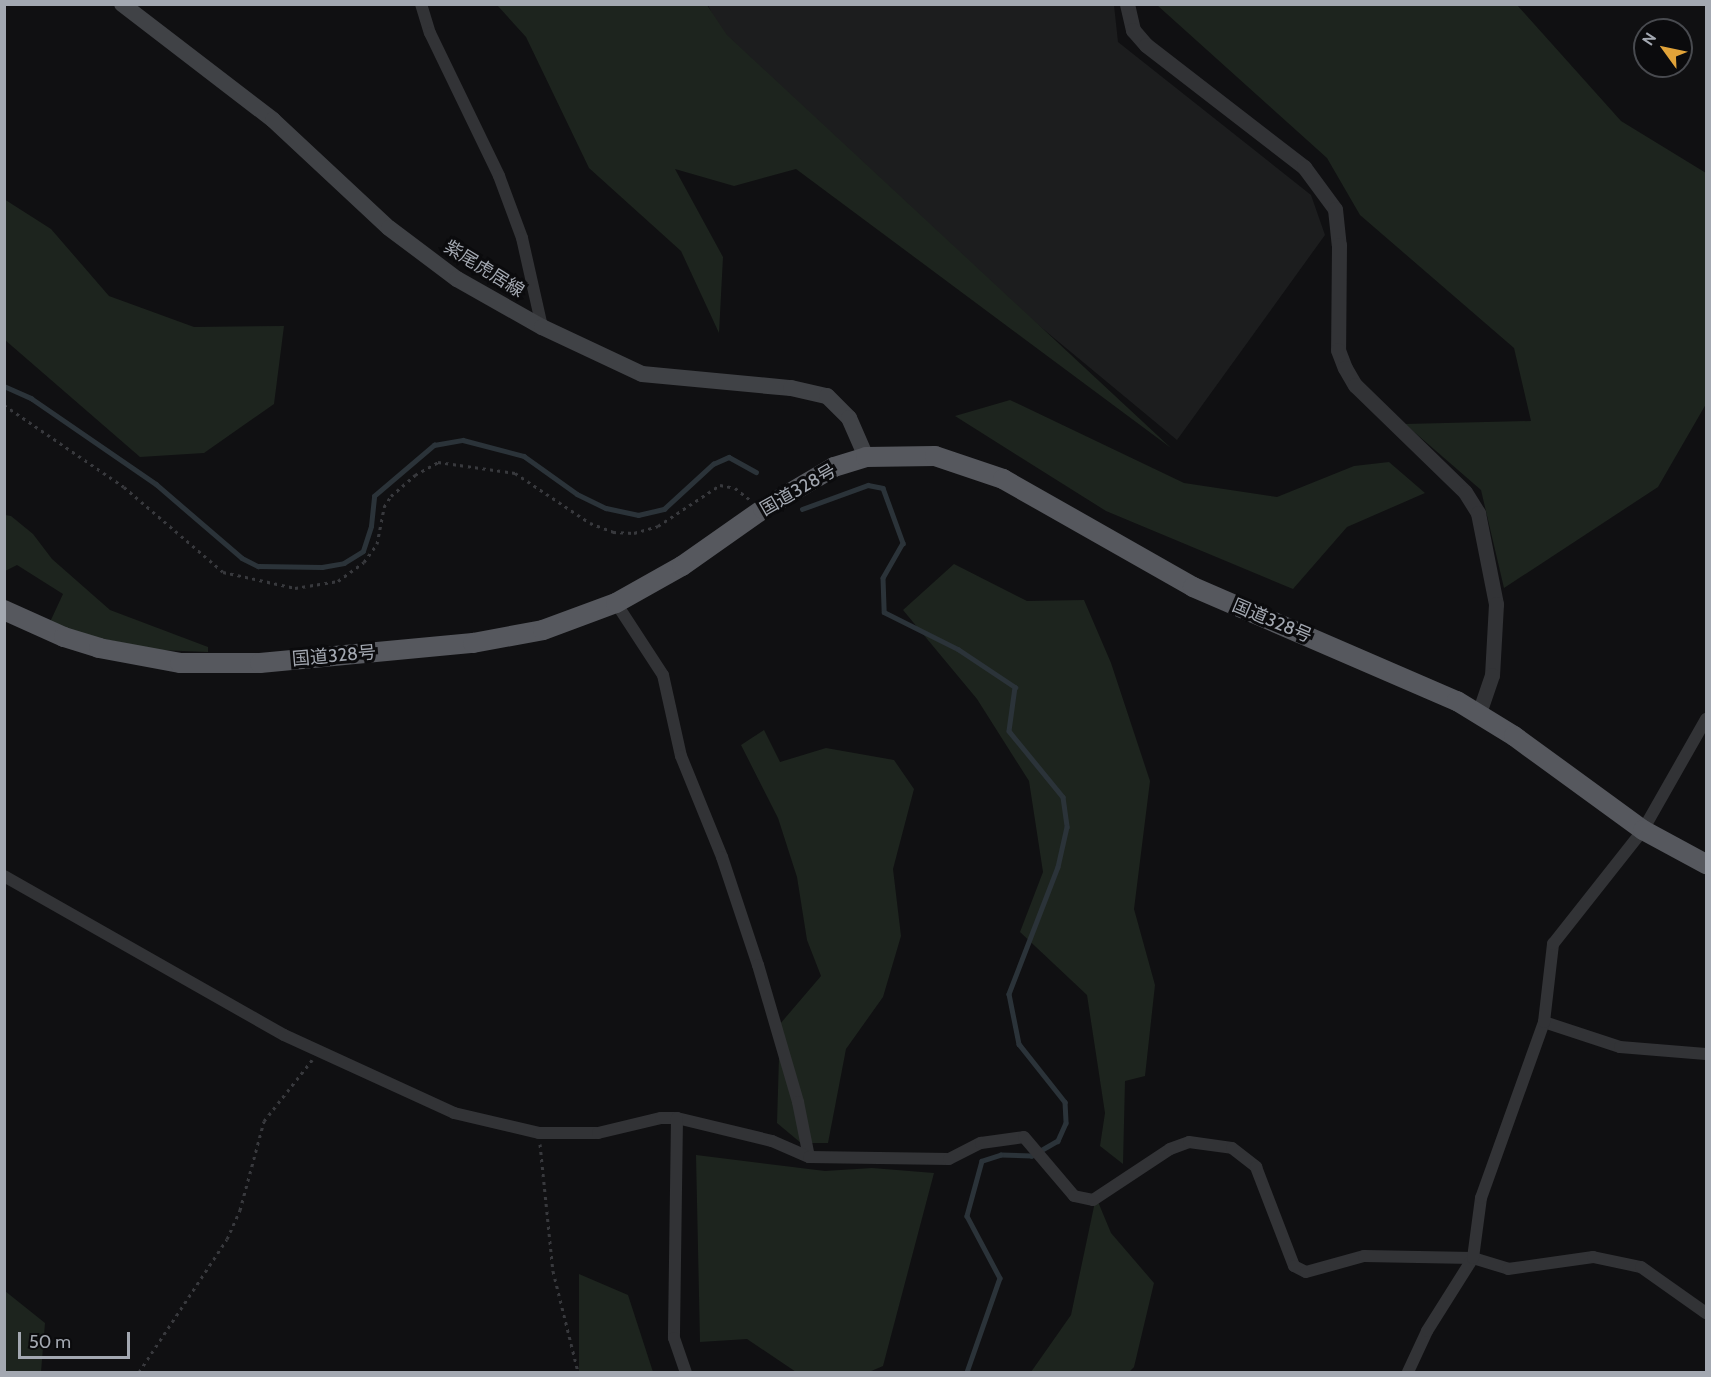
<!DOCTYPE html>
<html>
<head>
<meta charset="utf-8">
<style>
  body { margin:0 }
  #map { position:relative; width:1711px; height:1377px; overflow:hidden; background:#101012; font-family:Cabin,"Noto Sans JP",sans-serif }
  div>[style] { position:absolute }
  .built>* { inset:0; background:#1c1d1e }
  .green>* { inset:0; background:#1d241e }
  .stream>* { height:4.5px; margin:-2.25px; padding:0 2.25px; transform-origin:2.25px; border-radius:2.25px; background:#2b3339 }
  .path>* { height:3px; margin-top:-1.5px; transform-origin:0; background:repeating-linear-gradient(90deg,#38393d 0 3px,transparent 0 7.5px) }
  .minor>* { height:12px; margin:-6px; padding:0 6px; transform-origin:6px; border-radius:6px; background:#323336 }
  .tertiary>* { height:15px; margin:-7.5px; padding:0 7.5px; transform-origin:7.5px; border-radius:7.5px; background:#323336 }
  .secondary>* { height:16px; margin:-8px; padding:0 8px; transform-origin:8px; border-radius:8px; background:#404246 }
  .trunk>* { height:20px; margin:-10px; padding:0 10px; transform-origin:10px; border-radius:10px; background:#56585e }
  span { translate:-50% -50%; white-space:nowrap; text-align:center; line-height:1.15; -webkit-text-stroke:6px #0b0b0d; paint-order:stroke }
  .street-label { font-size:18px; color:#a3a8b1 }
  .frame { position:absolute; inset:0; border:6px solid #a3a8b1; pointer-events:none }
  .north { position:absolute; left:1633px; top:18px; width:60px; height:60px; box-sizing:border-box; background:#0b0b0d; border:2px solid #484a4f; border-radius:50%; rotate:303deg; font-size:16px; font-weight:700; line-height:24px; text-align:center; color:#a3a8b1 }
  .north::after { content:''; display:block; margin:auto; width:21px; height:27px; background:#e1a339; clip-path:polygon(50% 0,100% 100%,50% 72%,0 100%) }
  .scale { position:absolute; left:18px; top:1332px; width:112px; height:27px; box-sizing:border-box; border:3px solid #a3a8b1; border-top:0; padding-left:8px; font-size:18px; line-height:21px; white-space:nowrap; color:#a3a8b1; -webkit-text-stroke:4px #0b0b0d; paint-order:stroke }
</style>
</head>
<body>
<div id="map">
  <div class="built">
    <i style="clip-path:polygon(708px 5px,1114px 5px,1118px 42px,1311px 195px,1325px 235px,1177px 440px,913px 221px,726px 45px)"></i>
  </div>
  <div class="green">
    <i style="clip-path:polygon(497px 5px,707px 5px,727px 35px,1171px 448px,796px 169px,734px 186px,675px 169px,723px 257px,719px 333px,681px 251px,589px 168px,526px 37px)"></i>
    <i style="clip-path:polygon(1157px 5px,1517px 5px,1621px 121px,1706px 173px,1706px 404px,1658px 487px,1504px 588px,1481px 490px,1405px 424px,1531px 421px,1514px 348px,1360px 215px,1327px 158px)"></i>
    <i style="clip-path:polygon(4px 199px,51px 229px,109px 296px,194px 327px,284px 326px,274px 404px,204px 453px,140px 457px,5px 340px)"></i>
    <i style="clip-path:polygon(1010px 400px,1184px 483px,1277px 497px,1354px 466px,1389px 462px,1425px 493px,1347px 527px,1293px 589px,1106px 511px,955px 416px)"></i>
    <i style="clip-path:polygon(5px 515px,11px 516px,33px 534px,52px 559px,110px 610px,208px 647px,208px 652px,157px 650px,90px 636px,50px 622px,63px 594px,17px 565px,5px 571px)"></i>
    <i style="clip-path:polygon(954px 564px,1027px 601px,1084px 600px,1111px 663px,1150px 781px,1134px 909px,1155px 985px,1145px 1076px,1125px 1081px,1123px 1164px,1100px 1146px,1105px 1113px,1087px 995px,1020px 932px,1043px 872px,1029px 781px,977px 699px,903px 610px)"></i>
    <i style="clip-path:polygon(764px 730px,780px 762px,826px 748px,894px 760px,914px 789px,893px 869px,901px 936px,883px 997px,846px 1049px,828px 1143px,801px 1143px,777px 1123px,780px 1024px,821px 976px,807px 940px,797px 877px,778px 818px,741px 745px)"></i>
    <i style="clip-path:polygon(696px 1155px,825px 1171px,872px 1168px,934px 1173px,883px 1366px,869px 1372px,796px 1372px,747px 1339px,700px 1342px)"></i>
    <i style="clip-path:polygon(1096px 1197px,1111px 1233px,1154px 1283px,1134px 1367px,1129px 1372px,1031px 1372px,1071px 1315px)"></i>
    <i style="clip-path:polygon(579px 1274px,628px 1295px,653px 1372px,579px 1372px)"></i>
    <i style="clip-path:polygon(5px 1291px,45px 1323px,41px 1372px,5px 1372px)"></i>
  </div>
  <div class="stream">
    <i style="left:4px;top:386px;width:30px;rotate:24deg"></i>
    <i style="left:31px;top:398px;width:152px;rotate:34.5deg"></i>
    <i style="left:156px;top:484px;width:113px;rotate:40.7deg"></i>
    <i style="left:242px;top:558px;width:18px;rotate:27deg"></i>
    <i style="left:258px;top:566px;width:64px;rotate:0.9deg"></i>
    <i style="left:322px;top:567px;width:22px;rotate:-10deg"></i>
    <i style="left:344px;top:563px;width:22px;rotate:-32deg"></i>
    <i style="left:363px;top:551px;width:26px;rotate:-72deg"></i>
    <i style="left:371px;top:526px;width:30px;rotate:-84deg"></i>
    <i style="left:374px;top:496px;width:79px;rotate:-40.4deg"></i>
    <i style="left:434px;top:445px;width:29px;rotate:-10deg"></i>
    <i style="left:463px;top:440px;width:63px;rotate:14.7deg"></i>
    <i style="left:524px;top:456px;width:65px;rotate:35.6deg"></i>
    <i style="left:577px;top:494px;width:32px;rotate:26deg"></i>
    <i style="left:606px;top:508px;width:33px;rotate:12deg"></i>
    <i style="left:638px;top:515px;width:27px;rotate:-13deg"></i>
    <i style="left:664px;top:509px;width:67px;rotate:-42.6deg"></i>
    <i style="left:713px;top:464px;width:17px;rotate:-24deg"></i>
    <i style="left:729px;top:457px;width:31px;rotate:29deg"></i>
    <i style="left:802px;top:509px;width:70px;rotate:-20deg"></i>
    <i style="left:868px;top:485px;width:15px;rotate:11deg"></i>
    <i style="left:883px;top:488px;width:59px;rotate:70deg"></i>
    <i style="left:903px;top:543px;width:40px;rotate:119.7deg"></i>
    <i style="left:883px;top:578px;width:34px;rotate:88deg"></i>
    <i style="left:884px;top:612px;width:83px;rotate:26.6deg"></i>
    <i style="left:958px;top:649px;width:69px;rotate:33.7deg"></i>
    <i style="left:1015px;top:687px;width:44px;rotate:97.8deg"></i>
    <i style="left:1009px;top:731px;width:85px;rotate:50.7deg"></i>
    <i style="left:1063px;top:797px;width:30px;rotate:82deg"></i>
    <i style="left:1067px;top:827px;width:41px;rotate:102.7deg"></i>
    <i style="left:1058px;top:867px;width:136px;rotate:111.1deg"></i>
    <i style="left:1009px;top:994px;width:51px;rotate:78.7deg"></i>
    <i style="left:1019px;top:1044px;width:74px;rotate:51.6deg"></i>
    <i style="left:1065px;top:1102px;width:21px;rotate:87deg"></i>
    <i style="left:1066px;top:1123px;width:20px;rotate:114deg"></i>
    <i style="left:1058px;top:1141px;width:30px;rotate:150deg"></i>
    <i style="left:1032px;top:1156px;width:31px;rotate:-178deg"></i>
    <i style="left:1001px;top:1155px;width:20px;rotate:162deg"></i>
    <i style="left:982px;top:1161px;width:57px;rotate:105.3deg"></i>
    <i style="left:967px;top:1216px;width:70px;rotate:62deg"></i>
    <i style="left:1000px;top:1278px;width:100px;rotate:109.3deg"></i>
  </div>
  <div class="path">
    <i style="left:4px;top:405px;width:145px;rotate:34.3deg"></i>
    <i style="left:124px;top:487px;width:130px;rotate:40.6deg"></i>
    <i style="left:223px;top:572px;width:74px;rotate:12.5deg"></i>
    <i style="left:295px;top:588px;width:44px;rotate:-9.2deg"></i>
    <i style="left:338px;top:581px;width:32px;rotate:-36deg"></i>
    <i style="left:364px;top:562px;width:22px;rotate:-54deg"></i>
    <i style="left:377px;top:544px;width:38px;rotate:-79deg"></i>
    <i style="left:384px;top:507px;width:13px;rotate:-58deg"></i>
    <i style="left:391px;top:496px;width:32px;rotate:-41deg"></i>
    <i style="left:415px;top:475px;width:26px;rotate:-29deg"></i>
    <i style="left:438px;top:462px;width:78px;rotate:8.1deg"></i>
    <i style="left:515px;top:473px;width:90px;rotate:33.7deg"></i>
    <i style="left:590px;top:523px;width:25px;rotate:21deg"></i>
    <i style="left:613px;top:532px;width:21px;rotate:3deg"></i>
    <i style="left:634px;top:533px;width:25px;rotate:-16deg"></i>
    <i style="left:658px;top:526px;width:74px;rotate:-33.5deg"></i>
    <i style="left:720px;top:485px;width:15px;rotate:11deg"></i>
    <i style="left:735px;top:488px;width:18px;rotate:38deg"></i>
    <i style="left:540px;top:1144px;width:128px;rotate:84.2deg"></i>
    <i style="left:553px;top:1271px;width:104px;rotate:76.1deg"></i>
    <i style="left:139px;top:1372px;width:159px;rotate:-56.5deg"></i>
    <i style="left:227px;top:1239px;width:32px;rotate:-66deg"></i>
    <i style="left:240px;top:1210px;width:92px;rotate:-74.9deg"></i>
    <i style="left:264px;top:1121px;width:78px;rotate:-51.8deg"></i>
  </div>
  <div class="minor">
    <i style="left:421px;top:4px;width:30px;rotate:73deg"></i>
    <i style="left:430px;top:33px;width:159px;rotate:64.2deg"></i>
    <i style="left:499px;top:176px;width:66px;rotate:69.6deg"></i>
    <i style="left:522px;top:238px;width:91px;rotate:77.3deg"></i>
    <i style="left:616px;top:603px;width:86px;rotate:56.9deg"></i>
    <i style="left:663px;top:675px;width:83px;rotate:77.5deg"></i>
    <i style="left:681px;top:756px;width:109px;rotate:67.9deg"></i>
    <i style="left:722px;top:857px;width:114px;rotate:71.6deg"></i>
    <i style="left:758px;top:965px;width:143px;rotate:73.7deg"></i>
    <i style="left:798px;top:1102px;width:56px;rotate:78.7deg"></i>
    <i style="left:4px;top:876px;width:322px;rotate:29.6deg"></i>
    <i style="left:284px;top:1035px;width:187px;rotate:24.6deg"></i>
    <i style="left:454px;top:1113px;width:87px;rotate:13.2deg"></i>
    <i style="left:539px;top:1133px;width:59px"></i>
    <i style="left:598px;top:1133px;width:65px;rotate:-13.4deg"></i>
    <i style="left:661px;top:1118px;width:16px"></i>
    <i style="left:677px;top:1118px;width:98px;rotate:13.6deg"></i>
    <i style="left:772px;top:1141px;width:40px;rotate:23.4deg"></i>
    <i style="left:809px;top:1157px;width:140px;rotate:0.8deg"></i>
    <i style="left:949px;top:1159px;width:36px;rotate:-27deg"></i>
    <i style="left:981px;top:1143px;width:43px;rotate:-7.9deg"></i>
    <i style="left:1024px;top:1137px;width:77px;rotate:49.7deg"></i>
    <i style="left:1074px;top:1196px;width:19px;rotate:12deg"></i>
    <i style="left:1093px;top:1200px;width:92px;rotate:-33.5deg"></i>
    <i style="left:1170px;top:1149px;width:20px;rotate:-20deg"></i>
    <i style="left:1189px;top:1142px;width:43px;rotate:7.9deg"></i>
    <i style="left:1232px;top:1148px;width:31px;rotate:38deg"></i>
    <i style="left:1256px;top:1167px;width:106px;rotate:69deg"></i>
    <i style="left:1294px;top:1266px;width:13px;rotate:27deg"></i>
    <i style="left:1306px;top:1272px;width:60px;rotate:-15.4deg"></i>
    <i style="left:1364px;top:1256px;width:109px;rotate:1.1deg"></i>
    <i style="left:1473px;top:1258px;width:37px;rotate:17deg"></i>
    <i style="left:1508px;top:1269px;width:86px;rotate:-8deg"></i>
    <i style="left:1593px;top:1257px;width:49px;rotate:11.8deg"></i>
    <i style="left:1641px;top:1267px;width:80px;rotate:35.3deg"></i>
    <i style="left:1544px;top:1022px;width:80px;rotate:18.2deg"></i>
    <i style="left:1620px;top:1047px;width:86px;rotate:4.7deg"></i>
    <i style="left:677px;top:1118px;width:220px;rotate:90.8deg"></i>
    <i style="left:674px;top:1338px;width:36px;rotate:71deg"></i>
    <i style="left:1408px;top:1372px;width:45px;rotate:-65.1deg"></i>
    <i style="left:1427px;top:1331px;width:86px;rotate:-57.8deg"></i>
    <i style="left:1473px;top:1258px;width:61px;rotate:-82.4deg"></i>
    <i style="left:1481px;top:1198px;width:187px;rotate:-70.3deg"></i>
    <i style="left:1544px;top:1022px;width:79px;rotate:-83.4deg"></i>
    <i style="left:1553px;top:944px;width:145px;rotate:-51.7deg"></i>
    <i style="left:1643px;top:830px;width:128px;rotate:-60.4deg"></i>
  </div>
  <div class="tertiary">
    <i style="left:1127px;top:4px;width:27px;rotate:77deg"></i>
    <i style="left:1133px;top:30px;width:20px;rotate:49deg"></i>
    <i style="left:1146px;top:45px;width:200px;rotate:37.7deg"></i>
    <i style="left:1304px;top:167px;width:52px;rotate:53.6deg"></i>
    <i style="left:1335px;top:209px;width:36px;rotate:84deg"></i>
    <i style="left:1339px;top:245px;width:105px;rotate:90.5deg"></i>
    <i style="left:1338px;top:350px;width:19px;rotate:69deg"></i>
    <i style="left:1345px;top:368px;width:20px;rotate:60deg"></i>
    <i style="left:1355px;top:385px;width:153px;rotate:44.2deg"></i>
    <i style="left:1465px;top:492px;width:25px;rotate:58deg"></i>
    <i style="left:1478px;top:513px;width:93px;rotate:78.8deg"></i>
    <i style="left:1496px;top:604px;width:71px;rotate:93.2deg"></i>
    <i style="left:1492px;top:675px;width:40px;rotate:108.9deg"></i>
  </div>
  <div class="secondary">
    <i style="left:122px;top:4px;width:190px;rotate:37.5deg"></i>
    <i style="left:273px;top:120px;width:158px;rotate:43deg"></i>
    <i style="left:389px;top:228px;width:85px;rotate:36.9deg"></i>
    <i style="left:457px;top:279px;width:98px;rotate:29.5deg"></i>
    <i style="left:542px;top:327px;width:110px;rotate:25.2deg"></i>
    <i style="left:642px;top:374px;width:150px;rotate:5.4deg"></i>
    <i style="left:791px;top:388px;width:37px;rotate:13deg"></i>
    <i style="left:827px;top:396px;width:31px;rotate:45deg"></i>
    <i style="left:849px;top:418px;width:43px;rotate:66.4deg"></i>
  </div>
  <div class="trunk">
    <i style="left:4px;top:610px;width:66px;rotate:24.2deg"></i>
    <i style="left:64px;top:637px;width:37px;rotate:17deg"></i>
    <i style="left:99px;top:648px;width:82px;rotate:10.5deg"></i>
    <i style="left:180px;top:663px;width:80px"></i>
    <i style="left:260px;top:663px;width:214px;rotate:-5.4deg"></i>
    <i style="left:473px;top:643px;width:71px;rotate:-10.5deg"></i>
    <i style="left:543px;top:630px;width:78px;rotate:-20.3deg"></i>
    <i style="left:616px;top:603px;width:76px;rotate:-29.3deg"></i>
    <i style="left:682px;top:566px;width:99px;rotate:-35.1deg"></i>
    <i style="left:763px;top:509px;width:82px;rotate:-30.6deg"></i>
    <i style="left:834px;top:467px;width:34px;rotate:-17deg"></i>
    <i style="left:866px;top:457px;width:69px;rotate:-0.8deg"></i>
    <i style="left:935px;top:456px;width:72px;rotate:18.7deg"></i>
    <i style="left:1003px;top:479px;width:219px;rotate:29.6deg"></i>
    <i style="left:1193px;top:587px;width:288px;rotate:23.4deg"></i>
    <i style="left:1457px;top:701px;width:67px;rotate:31.6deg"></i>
    <i style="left:1514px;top:736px;width:160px;rotate:36.1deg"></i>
    <i style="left:1643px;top:830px;width:72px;rotate:28.4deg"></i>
  </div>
  <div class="street-label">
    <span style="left:484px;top:269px;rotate:32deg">紫尾虎居線</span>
    <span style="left:798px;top:490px;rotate:-30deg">国道328号</span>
    <span style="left:1272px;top:621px;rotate:23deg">国道328号</span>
    <span style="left:334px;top:656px;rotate:-5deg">国道328号</span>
  </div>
  <div class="frame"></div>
  <div class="north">N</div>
  <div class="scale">50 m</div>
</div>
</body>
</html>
